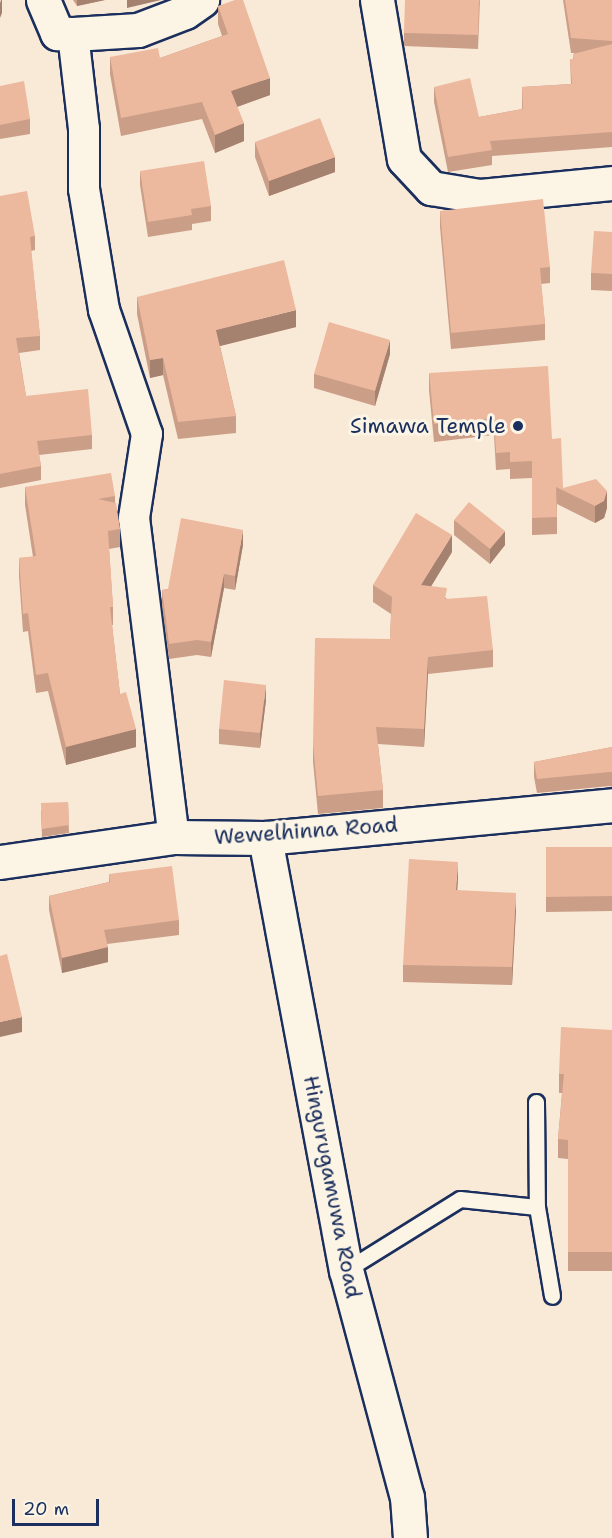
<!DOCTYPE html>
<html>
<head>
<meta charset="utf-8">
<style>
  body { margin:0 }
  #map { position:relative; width:612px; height:1538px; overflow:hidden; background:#f9e9d7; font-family:"Shantell Sans",sans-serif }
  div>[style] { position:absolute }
  .roads { filter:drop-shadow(2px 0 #1b2f5e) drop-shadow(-2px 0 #1b2f5e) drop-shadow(0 2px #1b2f5e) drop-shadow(0 -2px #1b2f5e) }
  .lane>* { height:15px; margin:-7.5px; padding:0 7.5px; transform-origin:7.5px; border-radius:7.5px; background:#fcf5e5 }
  .street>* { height:30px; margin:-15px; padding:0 15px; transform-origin:15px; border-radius:15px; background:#fcf5e5 }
  .secondary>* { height:33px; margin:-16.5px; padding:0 16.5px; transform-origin:16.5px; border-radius:16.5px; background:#fcf5e5 }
  .wall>* { inset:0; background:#cb9e88 }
  .shaded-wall>* { inset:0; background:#a5816f }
  .building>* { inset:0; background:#ecb89e }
  .dots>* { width:16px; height:16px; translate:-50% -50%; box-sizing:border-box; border:3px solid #fcf5e5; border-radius:50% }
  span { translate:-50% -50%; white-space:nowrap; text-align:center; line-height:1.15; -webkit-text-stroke:6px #fcf5e5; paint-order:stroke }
  .poi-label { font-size:21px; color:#1b2f5e }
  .right { translate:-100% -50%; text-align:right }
  .street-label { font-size:21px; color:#1b2f5e }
  .scale { position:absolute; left:12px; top:1499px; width:87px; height:27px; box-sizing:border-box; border:3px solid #1b2f5e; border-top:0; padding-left:8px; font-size:18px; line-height:21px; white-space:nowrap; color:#1b2f5e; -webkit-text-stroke:4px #fcf5e5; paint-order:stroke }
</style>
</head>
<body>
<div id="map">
  <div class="roads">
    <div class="lane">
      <i style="left:536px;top:1102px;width:105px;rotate:89.5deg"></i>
      <i style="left:537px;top:1207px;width:90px;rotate:80.4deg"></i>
      <i style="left:346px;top:1270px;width:134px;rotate:-31.9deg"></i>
      <i style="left:460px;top:1199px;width:77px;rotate:5.9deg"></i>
    </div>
    <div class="street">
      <i style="left:73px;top:34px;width:96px;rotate:83.4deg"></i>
      <i style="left:84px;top:129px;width:60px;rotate:90deg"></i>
      <i style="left:84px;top:189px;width:123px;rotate:80.6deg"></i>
      <i style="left:104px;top:310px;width:131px;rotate:70.9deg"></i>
      <i style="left:147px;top:434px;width:85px;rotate:98.8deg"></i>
      <i style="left:134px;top:518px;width:321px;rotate:82.9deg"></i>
    </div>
    <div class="secondary">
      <i style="left:43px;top:0;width:36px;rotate:67deg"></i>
      <i style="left:57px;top:33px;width:16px;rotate:4deg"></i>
      <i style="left:73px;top:34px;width:65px;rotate:-3.5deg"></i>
      <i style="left:138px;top:30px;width:50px;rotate:-21deg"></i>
      <i style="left:185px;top:12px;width:21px;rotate:-35deg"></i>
      <i style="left:377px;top:0;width:161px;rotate:80.4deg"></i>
      <i style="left:404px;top:159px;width:40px;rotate:47deg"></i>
      <i style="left:431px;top:188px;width:49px;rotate:9.5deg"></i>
      <i style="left:479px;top:196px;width:134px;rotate:-5.6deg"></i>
      <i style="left:265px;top:838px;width:440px;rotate:79.4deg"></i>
      <i style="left:346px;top:1270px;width:235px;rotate:75deg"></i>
      <i style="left:407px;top:1497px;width:41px;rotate:85.8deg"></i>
      <i style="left:0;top:862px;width:176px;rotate:-8.2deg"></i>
      <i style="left:174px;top:837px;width:91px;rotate:0.6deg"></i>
      <i style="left:265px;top:838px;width:349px;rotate:-5.4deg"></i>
    </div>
  </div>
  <div class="wall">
    <i style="clip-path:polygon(73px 0,105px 0,77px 6px)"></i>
    <i style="clip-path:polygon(480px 0,478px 49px,404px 46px,404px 33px)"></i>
    <i style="clip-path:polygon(563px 0,612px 0,612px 154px,612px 147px,492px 156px,492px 165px,448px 172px,434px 102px,434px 87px,479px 117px,522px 109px,522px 87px,571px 84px,570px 59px,573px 59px,574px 53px,571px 53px)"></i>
    <i style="clip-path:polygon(218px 6px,270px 95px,237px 107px,244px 141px,215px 153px,202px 119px,121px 136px,110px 74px,110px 57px,160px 58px,222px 36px,218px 24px)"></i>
    <i style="clip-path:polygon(0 86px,30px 119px,30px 134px,0 139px)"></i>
    <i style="clip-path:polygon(255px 142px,335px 172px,269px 196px,255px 157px)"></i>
    <i style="clip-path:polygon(140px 171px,211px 206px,211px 221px,192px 224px,192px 230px,148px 237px,140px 185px)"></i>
    <i style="clip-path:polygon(0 196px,35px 236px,35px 250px,31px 251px,40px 336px,40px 350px,19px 353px,26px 396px,92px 435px,92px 449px,39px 455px,41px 466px,41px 480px,0 488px)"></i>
    <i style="clip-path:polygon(440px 211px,550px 267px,550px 283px,541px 284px,545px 324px,545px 340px,451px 349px,440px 227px)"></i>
    <i style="clip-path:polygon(612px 232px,612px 291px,591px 290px,591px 273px)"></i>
    <i style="clip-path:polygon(137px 297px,296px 327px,220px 346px,236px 416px,236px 433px,178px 439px,163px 375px,150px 378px,137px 314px)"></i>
    <i style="clip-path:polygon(390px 354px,375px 406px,314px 388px,314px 374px)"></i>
    <i style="clip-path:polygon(429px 373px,552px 439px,563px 488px,607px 508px,604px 518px,595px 523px,557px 504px,557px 534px,532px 535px,532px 478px,510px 479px,510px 469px,496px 470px,494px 435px,434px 442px,429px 390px)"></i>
    <i style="clip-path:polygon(25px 487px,115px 496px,115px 502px,120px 529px,120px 547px,109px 549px,113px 607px,113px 625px,112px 625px,120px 694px,136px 747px,66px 765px,48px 691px,36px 693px,28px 631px,23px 632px,19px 576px,19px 558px,33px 557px,25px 505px)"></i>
    <i style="clip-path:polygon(454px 520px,505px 545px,490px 564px,454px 535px)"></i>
    <i style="clip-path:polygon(243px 545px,235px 590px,224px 588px,211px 657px,197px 655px,169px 659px,162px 605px,162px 590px,168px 589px)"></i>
    <i style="clip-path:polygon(452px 552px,431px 586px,447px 599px,493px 650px,493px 667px,428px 674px,424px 747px,378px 744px,383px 790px,383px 808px,318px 814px,313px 762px,313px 744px,390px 639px,391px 614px,373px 602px,373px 585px)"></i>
    <i style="clip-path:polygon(266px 700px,260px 748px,219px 744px,219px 729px)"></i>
    <i style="clip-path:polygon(612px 747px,612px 787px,610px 786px,537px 793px,534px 777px,534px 762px)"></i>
    <i style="clip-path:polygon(68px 802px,69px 833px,42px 837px,41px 811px)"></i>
    <i style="clip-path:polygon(546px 847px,612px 847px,612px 911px,546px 912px)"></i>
    <i style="clip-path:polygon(109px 874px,179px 920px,179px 935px,107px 944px,108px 962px,62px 973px,49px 910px,49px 896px,109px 882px)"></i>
    <i style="clip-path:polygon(458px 879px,457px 890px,516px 910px,512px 985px,403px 982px,403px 965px)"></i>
    <i style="clip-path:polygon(612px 1030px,612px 1271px,568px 1271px,568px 1159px,558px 1158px,558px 1139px,562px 1093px,559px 1093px,559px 1074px)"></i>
  </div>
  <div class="shaded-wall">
    <i style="clip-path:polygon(1px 0,2px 0,2px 13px,0 18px,0 3px)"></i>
    <i style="clip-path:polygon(77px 0,105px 0,77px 6px)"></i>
    <i style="clip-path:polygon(127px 0,161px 0,127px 8px)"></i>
    <i style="clip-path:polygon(270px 78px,270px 95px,231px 109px,231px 91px)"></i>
    <i style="clip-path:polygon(244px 123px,244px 141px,215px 153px,215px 135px)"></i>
    <i style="clip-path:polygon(335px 157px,335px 172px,269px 196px,269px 181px)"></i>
    <i style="clip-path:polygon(296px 310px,296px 327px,216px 347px,216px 330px)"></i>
    <i style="clip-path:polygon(390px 340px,390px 354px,375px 406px,375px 391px)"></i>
    <i style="clip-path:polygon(163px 358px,163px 375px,150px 378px,150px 360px)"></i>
    <i style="clip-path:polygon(607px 491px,607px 508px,604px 518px,595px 523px,595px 506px)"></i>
    <i style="clip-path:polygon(243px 530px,243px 545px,235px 590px,235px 576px)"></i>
    <i style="clip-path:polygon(505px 531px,505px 545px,490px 564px,490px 549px)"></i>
    <i style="clip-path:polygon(452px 535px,452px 552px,421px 603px,421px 585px)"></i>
    <i style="clip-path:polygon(224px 574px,224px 588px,211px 657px,211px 642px)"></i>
    <i style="clip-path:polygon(428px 657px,428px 674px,424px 747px,424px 729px)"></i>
    <i style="clip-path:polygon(266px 685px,266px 700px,260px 748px,260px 733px)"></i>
    <i style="clip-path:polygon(136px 729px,136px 747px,66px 765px,66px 747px)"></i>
    <i style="clip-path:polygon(458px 862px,458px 879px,456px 908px,456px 890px)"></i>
    <i style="clip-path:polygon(516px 893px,516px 910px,512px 985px,512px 967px)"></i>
    <i style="clip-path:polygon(108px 947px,108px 962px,62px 973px,62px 958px)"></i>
    <i style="clip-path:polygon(22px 1017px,22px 1032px,0 1037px,0 1022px)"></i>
  </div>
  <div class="building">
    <i style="clip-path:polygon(235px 0,243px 0,270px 78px,231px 91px,244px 123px,215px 135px,202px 102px,121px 118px,110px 57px,158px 48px,160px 58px,228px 34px,218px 6px)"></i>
    <i style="clip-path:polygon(405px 0,479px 0,478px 35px,404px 33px)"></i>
    <i style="clip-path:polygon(565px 0,612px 0,612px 41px,571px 38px)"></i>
    <i style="clip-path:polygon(612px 44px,612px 139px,612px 132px,490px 141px,492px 150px,448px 157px,434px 87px,470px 78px,479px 117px,523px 109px,522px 87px,572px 84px,570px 59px,574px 59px,573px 54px)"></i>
    <i style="clip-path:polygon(24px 81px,30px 119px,0 125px,0 86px)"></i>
    <i style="clip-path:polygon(320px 118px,335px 157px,269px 181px,255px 142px)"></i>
    <i style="clip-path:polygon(204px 161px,211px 206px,191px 209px,192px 215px,148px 222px,140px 171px)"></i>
    <i style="clip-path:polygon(27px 191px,35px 236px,30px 237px,40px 336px,16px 338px,26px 396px,88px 389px,92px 435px,37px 441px,41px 466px,0 474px,0 196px)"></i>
    <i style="clip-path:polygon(543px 199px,550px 267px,540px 268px,545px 324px,451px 333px,440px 211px)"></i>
    <i style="clip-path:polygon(594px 231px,612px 232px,612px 274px,591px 273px)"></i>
    <i style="clip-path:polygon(284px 260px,296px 310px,216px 330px,236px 416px,178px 422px,163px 358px,150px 360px,137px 297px)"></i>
    <i style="clip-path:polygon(329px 322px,390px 340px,375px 391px,314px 374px)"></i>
    <i style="clip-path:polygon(548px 366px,552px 439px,561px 438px,563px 488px,596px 479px,607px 491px,604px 501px,595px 506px,556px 487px,557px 517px,532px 518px,532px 461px,510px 462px,510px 452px,496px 453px,494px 418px,434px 424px,429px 373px)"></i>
    <i style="clip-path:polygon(111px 473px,115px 496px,98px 499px,116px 503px,120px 529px,108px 531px,113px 607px,110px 607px,120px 694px,126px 692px,136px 729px,66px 747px,48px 673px,36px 675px,28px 613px,23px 614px,19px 558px,36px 556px,25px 487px)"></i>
    <i style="clip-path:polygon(469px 502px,505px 531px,490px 549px,454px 520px)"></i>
    <i style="clip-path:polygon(416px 513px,452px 535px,421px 585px,447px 588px,445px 599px,487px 596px,493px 650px,428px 657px,424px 729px,376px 727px,383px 790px,318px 796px,313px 744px,315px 638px,390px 639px,392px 597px,373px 585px)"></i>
    <i style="clip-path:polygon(181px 518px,243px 530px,235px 576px,224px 574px,211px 642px,197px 640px,169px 644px,162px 590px,168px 589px)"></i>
    <i style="clip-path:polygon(224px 680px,266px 685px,260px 733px,219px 729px)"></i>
    <i style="clip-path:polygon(612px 747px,612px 772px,610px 772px,537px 779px,534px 762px)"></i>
    <i style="clip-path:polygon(68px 802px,69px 825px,42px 829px,41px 803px)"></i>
    <i style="clip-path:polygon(546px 847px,612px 847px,612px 896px,546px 897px)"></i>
    <i style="clip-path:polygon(409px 859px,458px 862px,456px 890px,516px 893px,512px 967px,403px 965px)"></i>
    <i style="clip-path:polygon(172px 866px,179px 920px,104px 930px,108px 947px,62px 958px,49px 896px,110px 882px,109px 874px)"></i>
    <i style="clip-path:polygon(7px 954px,22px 1017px,0 1022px,0 956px)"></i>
    <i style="clip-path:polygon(561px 1027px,612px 1030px,612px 1252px,568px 1252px,568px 1140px,558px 1139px,564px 1074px,559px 1074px)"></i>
  </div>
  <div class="dots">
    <i style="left:518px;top:426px;background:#1b2f5e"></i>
  </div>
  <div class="poi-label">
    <span class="right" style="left:506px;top:426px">Simawa Temple</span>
  </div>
  <div class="street-label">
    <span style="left:306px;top:831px;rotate:-4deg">Wewelhinna Road</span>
    <span style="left:332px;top:1187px;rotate:79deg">Hingurugamuwa Road</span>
  </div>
  <div class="scale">20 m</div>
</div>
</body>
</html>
